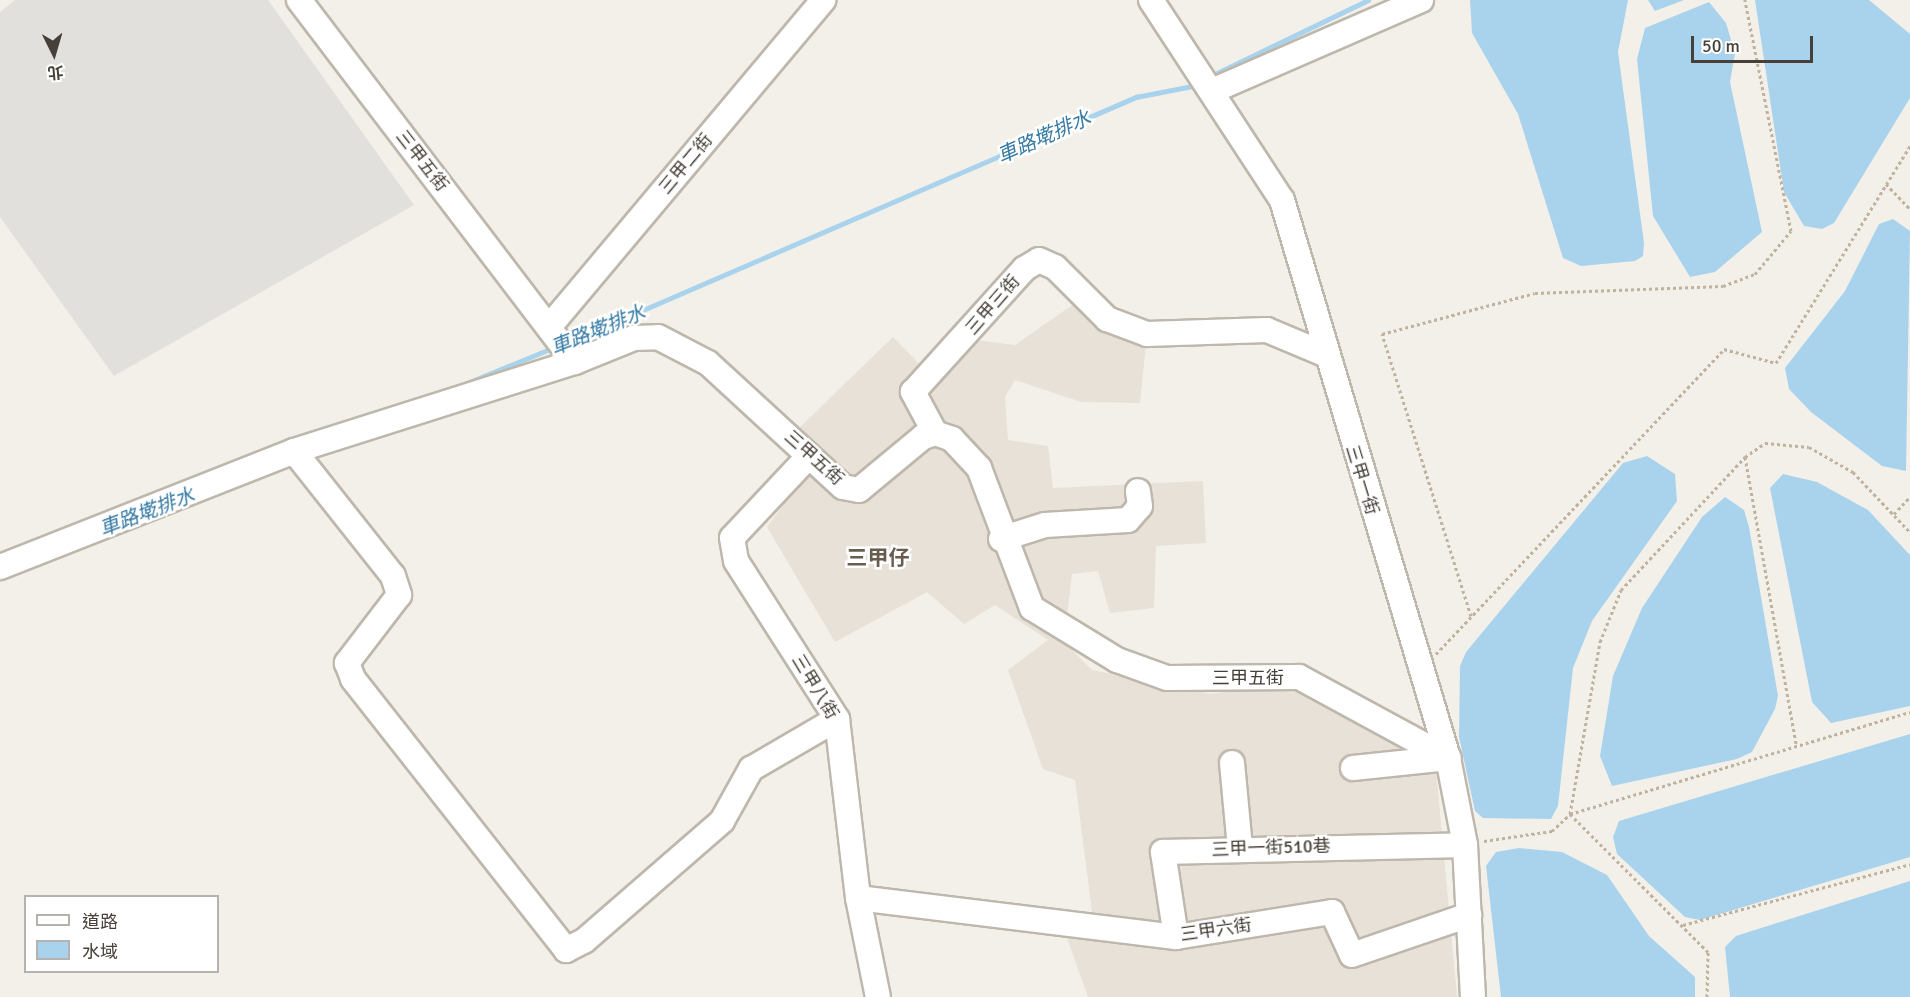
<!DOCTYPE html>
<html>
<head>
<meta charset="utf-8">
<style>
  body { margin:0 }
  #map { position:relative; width:1910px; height:997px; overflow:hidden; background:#f3f0e9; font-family:Signika,"Noto Sans TC",sans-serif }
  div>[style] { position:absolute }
  .residential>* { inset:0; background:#e7e1d7 }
  .parking>* { inset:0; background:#e2e0dd }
  .water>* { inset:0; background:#a9d3ec }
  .stream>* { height:4.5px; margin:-2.25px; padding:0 2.25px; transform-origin:2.25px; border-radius:2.25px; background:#a9d3ec }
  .path>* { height:3px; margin-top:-1.5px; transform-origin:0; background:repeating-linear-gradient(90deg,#bfb29e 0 3px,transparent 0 6px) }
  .roads { filter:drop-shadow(2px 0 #beb7ac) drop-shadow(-2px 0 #beb7ac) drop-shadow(0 2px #beb7ac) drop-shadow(0 -2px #beb7ac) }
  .minor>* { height:24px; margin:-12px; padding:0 12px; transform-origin:12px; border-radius:12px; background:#fff }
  span { translate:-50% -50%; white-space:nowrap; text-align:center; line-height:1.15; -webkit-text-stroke:5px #fff; paint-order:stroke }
  .street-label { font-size:18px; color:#464038 }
  .water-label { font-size:20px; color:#357aa4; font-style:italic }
  .quarter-label { font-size:21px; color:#685d4f; font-weight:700 }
  .legend { position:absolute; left:24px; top:895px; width:195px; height:78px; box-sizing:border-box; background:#fff; border:2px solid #b5b3af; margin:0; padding:8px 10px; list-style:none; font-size:18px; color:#464038 }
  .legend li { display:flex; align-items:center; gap:12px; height:30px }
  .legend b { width:30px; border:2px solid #b5b3af }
  .north { position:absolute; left:24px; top:24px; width:60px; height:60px; -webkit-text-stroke:4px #fff; paint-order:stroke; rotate:175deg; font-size:16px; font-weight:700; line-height:24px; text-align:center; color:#464038 }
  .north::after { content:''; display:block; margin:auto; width:21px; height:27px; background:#464038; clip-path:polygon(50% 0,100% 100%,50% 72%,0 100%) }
  .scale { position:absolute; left:1691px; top:36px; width:122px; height:27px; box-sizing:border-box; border:3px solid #464038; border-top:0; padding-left:8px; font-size:18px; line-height:21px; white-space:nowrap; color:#464038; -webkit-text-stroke:4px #fff; paint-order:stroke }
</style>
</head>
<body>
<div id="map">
  <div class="residential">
    <i style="clip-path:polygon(1081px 299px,1147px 334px,1140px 403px,1081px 402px,1015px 380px,1005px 397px,1008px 440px,1048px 446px,1053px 488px,1203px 481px,1206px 543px,1156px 546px,1154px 608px,1110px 613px,1098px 571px,1072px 574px,1064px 642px,1092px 670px,1211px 694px,1288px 683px,1346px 710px,1436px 769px,1457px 997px,1088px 997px,1067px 938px,1095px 935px,1075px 780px,1043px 769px,1008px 670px,1048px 640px,995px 605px,964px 624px,927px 592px,835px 642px,767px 527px,820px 455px,795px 432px,893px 337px,935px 380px,975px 340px,1015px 345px)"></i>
  </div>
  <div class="parking">
    <i style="clip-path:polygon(15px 0,268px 0,414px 205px,114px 376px,0 217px,0 12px)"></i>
  </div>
  <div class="water">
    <i style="clip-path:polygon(1470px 0,1628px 0,1618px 52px,1644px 243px,1643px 256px,1635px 261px,1581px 266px,1563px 258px,1518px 114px,1472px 33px)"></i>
    <i style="clip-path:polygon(1648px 0,1684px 0,1655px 11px)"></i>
    <i style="clip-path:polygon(1755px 0,1869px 0,1910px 34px,1910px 98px,1834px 223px,1822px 229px,1804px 226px,1784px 192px)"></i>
    <i style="clip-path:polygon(1709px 2px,1726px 23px,1735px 53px,1730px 82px,1762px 232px,1715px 272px,1690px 277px,1653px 216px,1637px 59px,1645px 28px)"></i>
    <i style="clip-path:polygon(1893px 219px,1910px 231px,1906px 471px,1882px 466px,1811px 412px,1789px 389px,1785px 368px,1845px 291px,1879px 224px)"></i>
    <i style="clip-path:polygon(1647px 456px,1675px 474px,1677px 501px,1592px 621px,1573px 668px,1558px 806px,1551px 819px,1483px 818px,1475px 811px,1459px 737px,1460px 666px,1466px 652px,1623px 463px)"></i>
    <i style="clip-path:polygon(1783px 474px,1817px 482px,1868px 510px,1910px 555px,1910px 706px,1831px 723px,1812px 702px,1770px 488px)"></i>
    <i style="clip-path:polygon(1725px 497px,1744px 510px,1749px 527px,1778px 696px,1775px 709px,1752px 752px,1737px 759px,1612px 786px,1600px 756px,1613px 676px,1642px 608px,1702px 517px)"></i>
    <i style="clip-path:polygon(1910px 734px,1910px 857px,1700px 920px,1685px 917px,1617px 854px,1613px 837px,1619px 821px)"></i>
    <i style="clip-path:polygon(1519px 848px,1562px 852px,1607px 875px,1649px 936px,1695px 977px,1695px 997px,1501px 997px,1486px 866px,1496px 852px)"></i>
    <i style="clip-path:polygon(1910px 881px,1910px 997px,1730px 997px,1725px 947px,1736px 936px)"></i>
  </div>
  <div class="stream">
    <i style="left:1213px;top:75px;width:172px;rotate:-25.8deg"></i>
    <i style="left:569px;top:342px;width:618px;rotate:-23.37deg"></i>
    <i style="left:1136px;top:97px;width:57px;rotate:-11.1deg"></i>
    <i style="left:455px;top:388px;width:108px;rotate:-22.3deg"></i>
  </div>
  <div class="path">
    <i style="left:1886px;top:184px;width:35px;rotate:46deg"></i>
    <i style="left:1745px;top:457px;width:291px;rotate:79.9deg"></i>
    <i style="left:1894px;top:514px;width:23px;rotate:-47deg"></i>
    <i style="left:1471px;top:616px;width:296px;rotate:-107.5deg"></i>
    <i style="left:1382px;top:334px;width:158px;rotate:-15deg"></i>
    <i style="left:1535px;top:293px;width:188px;rotate:-2.1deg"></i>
    <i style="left:1723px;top:286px;width:34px;rotate:-21deg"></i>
    <i style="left:1755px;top:274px;width:56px;rotate:-50.1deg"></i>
    <i style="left:1791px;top:231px;width:236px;rotate:-101.3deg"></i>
    <i style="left:1436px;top:654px;width:419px;rotate:-46.6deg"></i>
    <i style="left:1724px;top:349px;width:54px;rotate:15.1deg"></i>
    <i style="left:1776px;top:363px;width:255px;rotate:-58.3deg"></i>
    <i style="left:1484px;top:841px;width:69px;rotate:-8.4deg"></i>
    <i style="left:1552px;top:831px;width:25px;rotate:-43deg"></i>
    <i style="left:1570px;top:814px;width:355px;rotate:-16.7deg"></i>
    <i style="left:1683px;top:925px;width:235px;rotate:-15deg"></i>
    <i style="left:1707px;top:997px;width:45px;rotate:-88.7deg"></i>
    <i style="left:1708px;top:952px;width:195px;rotate:-135deg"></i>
    <i style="left:1570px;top:814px;width:175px;rotate:-80.1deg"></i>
    <i style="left:1600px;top:642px;width:56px;rotate:-68deg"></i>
    <i style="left:1621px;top:590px;width:182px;rotate:-47deg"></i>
    <i style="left:1745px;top:457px;width:24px;rotate:-35deg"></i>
    <i style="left:1765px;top:443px;width:44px;rotate:5.2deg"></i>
    <i style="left:1809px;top:447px;width:51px;rotate:29.6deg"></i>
    <i style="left:1853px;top:472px;width:83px;rotate:46.5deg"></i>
  </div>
  <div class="roads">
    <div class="minor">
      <i style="left:299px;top:0;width:455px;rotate:52.7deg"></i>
      <i style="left:575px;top:362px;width:64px;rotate:-22.1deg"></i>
      <i style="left:634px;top:338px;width:24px;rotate:-2deg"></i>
      <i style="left:658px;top:337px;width:56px;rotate:27.5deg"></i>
      <i style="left:708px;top:363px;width:183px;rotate:42.6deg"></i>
      <i style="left:843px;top:487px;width:16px;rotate:11deg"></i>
      <i style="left:859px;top:490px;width:83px;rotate:-39.6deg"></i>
      <i style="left:923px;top:437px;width:13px;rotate:-18deg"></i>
      <i style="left:935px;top:433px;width:18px;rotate:19deg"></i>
      <i style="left:952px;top:439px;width:40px;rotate:47deg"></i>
      <i style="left:979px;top:468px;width:150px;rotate:69.3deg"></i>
      <i style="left:1032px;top:608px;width:100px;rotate:31.5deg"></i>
      <i style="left:1117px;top:660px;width:53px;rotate:19.8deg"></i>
      <i style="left:1167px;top:678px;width:132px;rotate:-0.4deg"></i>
      <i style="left:1299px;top:677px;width:170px;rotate:28.5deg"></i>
      <i style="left:1151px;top:0;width:239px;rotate:56.8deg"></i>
      <i style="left:1282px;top:200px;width:582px;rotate:73.43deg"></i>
      <i style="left:1448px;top:758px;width:89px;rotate:78.9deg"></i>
      <i style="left:1465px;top:845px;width:152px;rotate:87deg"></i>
      <i style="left:1212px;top:91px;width:228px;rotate:-23.5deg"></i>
      <i style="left:549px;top:327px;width:427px;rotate:-50deg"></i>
      <i style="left:935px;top:433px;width:47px;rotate:-118.2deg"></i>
      <i style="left:913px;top:392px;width:166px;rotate:-47.9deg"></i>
      <i style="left:1024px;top:269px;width:17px;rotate:-31deg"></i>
      <i style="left:1039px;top:260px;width:17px;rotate:24deg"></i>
      <i style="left:1055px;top:267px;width:74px;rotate:45deg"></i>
      <i style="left:1107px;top:319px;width:43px;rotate:20.6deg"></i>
      <i style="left:1147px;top:334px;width:120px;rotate:-1.9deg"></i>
      <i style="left:1267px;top:330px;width:62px;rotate:22.8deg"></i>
      <i style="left:294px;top:451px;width:159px;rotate:51.6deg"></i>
      <i style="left:393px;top:576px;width:20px;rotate:72deg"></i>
      <i style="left:399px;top:595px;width:86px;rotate:127.4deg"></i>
      <i style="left:347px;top:663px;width:17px;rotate:69deg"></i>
      <i style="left:353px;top:679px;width:345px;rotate:51.8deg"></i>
      <i style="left:566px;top:950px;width:20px;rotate:-27deg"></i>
      <i style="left:584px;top:941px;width:183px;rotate:-41deg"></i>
      <i style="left:722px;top:821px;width:60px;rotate:-60.9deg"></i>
      <i style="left:751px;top:769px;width:99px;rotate:-30.2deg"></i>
      <i style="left:809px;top:456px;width:112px;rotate:133.2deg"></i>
      <i style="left:732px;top:538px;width:23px;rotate:80deg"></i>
      <i style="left:736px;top:561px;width:188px;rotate:57.4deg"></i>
      <i style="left:837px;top:719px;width:180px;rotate:83.3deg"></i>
      <i style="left:858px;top:898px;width:101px;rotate:78.6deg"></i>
      <i style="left:1001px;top:539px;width:46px;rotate:-17.7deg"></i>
      <i style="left:1045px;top:525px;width:83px;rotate:-3.4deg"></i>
      <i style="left:1128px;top:520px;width:18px;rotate:-49deg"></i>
      <i style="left:1140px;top:506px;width:15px;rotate:-98deg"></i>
      <i style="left:0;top:567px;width:316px;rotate:-21.5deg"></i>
      <i style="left:294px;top:451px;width:295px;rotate:-17.6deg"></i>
      <i style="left:1232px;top:763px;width:84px;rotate:84.6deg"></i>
      <i style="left:1353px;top:768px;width:96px;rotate:-6deg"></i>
      <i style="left:858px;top:898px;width:320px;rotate:7deg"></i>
      <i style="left:1176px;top:937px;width:158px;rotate:-9.1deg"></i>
      <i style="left:1332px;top:912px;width:47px;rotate:65.1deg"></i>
      <i style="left:1352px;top:955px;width:124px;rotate:-18.9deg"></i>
      <i style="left:1176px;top:937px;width:86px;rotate:-98.7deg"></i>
      <i style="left:1163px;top:852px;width:302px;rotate:-1.3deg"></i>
    </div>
  </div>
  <div class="street-label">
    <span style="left:422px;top:161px;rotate:52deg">三甲五街</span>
    <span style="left:686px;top:164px;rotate:-50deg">三甲二街</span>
    <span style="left:993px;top:305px;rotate:-49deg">三甲三街</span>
    <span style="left:814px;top:458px;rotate:42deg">三甲五街</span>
    <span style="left:1362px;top:480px;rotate:73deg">三甲一街</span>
    <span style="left:1248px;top:678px">三甲五街</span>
    <span style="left:815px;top:687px;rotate:59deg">三甲八街</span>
    <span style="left:1271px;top:848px;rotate:-2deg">三甲一街510巷</span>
    <span style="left:1216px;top:930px;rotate:-8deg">三甲六街</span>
  </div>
  <div class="water-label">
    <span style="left:1044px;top:137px;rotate:-24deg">車路墘排水</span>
    <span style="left:598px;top:330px;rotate:-22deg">車路墘排水</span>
    <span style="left:147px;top:512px;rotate:-21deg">車路墘排水</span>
  </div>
  <div class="quarter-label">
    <span style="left:878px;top:558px">三甲仔</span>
  </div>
  <ul class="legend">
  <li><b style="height:8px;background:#fff"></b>道路</li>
  <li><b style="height:16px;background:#a9d3ec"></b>水域</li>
  </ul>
  <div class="north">北</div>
  <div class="scale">50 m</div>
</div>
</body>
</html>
